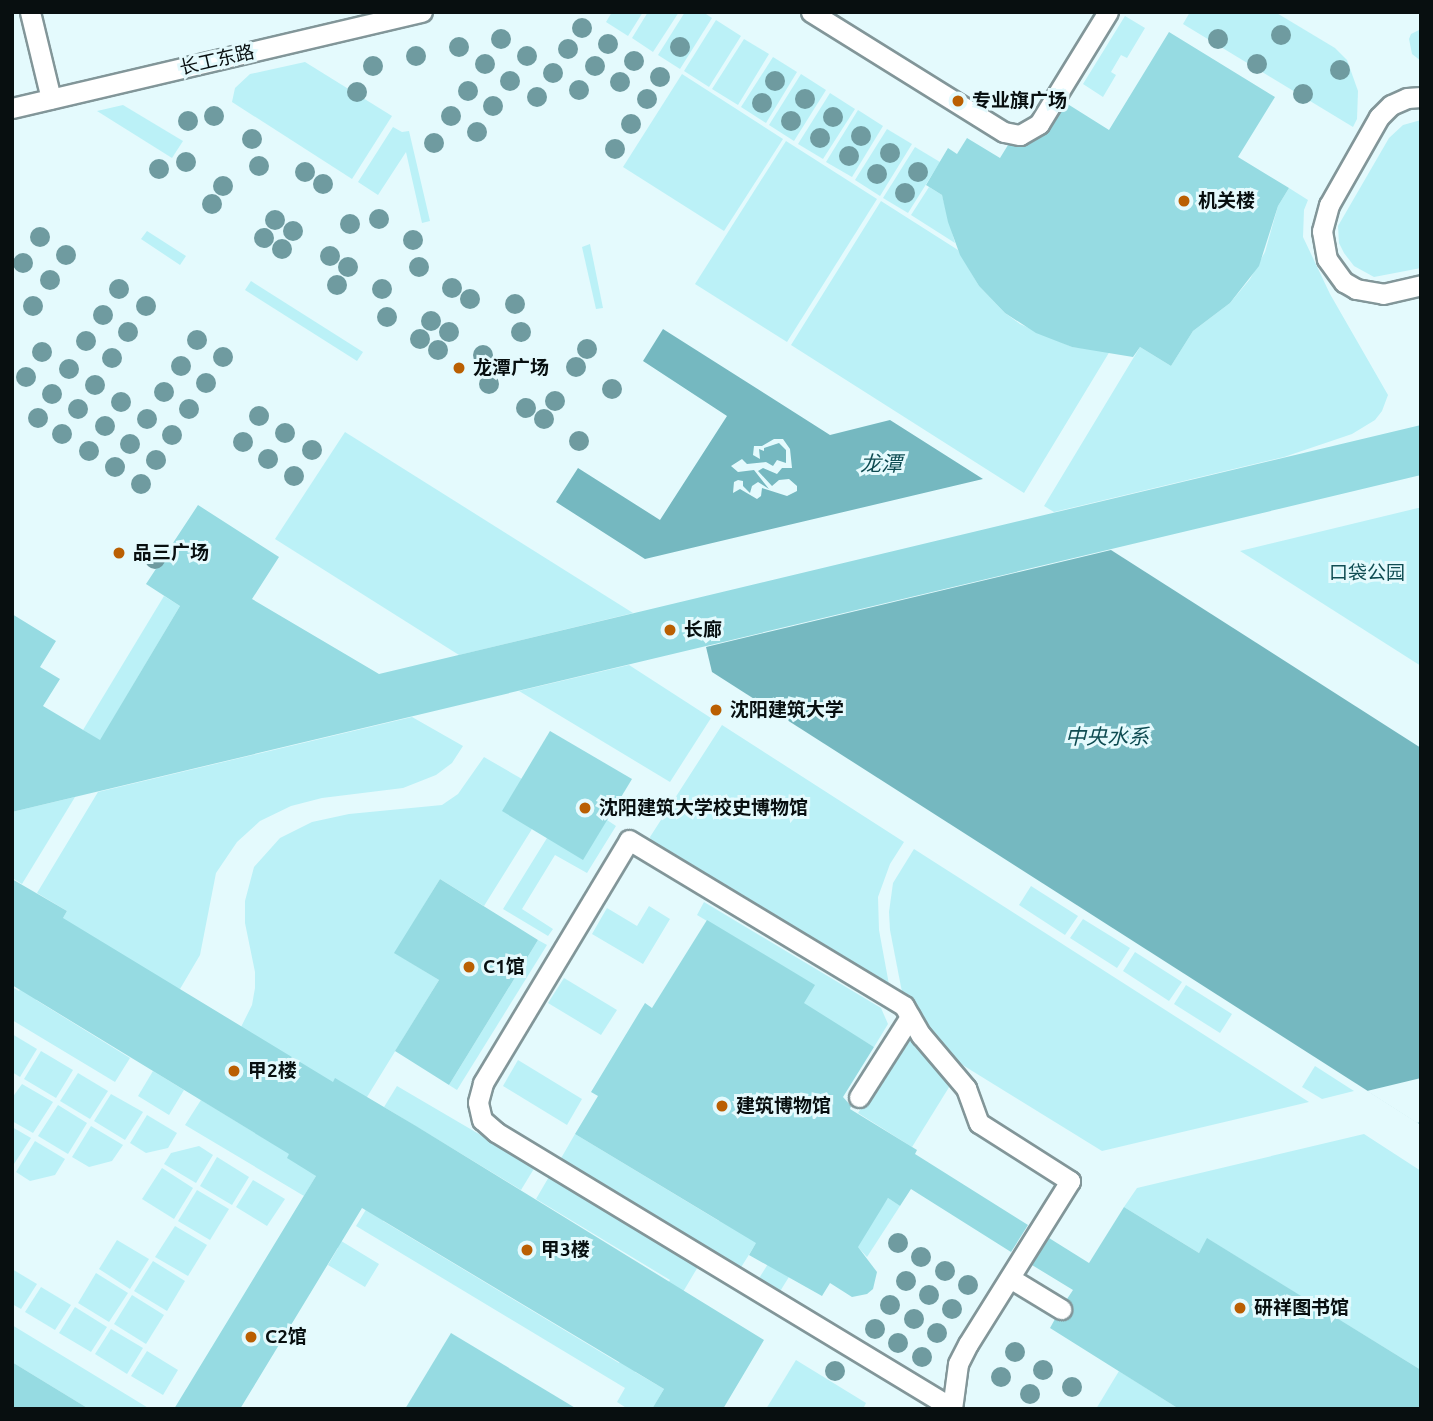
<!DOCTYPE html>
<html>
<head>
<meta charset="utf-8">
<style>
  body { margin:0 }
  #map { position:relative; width:1433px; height:1421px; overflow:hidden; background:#e4fafd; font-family:Ubuntu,"Noto Sans SC",sans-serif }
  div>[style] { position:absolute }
  .green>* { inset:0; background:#bbf1f7 }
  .water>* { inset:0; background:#75b8c0 }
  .pier>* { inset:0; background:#e4fafd }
  .building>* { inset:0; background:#96dbe2 }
  .roads { filter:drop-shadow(2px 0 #829699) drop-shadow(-2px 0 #829699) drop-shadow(0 2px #829699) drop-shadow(0 -2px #829699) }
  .service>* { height:19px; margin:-9.5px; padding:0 9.5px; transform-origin:9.5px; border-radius:9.5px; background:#fff }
  .trees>* { width:20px; height:20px; margin:-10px; border-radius:50%; background:#6f9ba0 }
  .dots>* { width:19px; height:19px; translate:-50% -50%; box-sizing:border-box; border:4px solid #e4fafd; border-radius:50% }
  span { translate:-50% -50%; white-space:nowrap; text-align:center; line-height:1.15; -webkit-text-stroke:6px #e4fafd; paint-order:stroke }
  .street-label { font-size:19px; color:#080f10 }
  .poi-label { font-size:19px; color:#080f10; font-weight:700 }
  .left { translate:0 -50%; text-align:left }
  .park-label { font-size:19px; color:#104d53 }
  .water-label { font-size:21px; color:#0e4c52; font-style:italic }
  .frame { position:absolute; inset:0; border:14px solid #080f10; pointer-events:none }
</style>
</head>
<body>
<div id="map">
  <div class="green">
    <i style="clip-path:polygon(612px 12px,643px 12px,628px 36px,606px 22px)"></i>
    <i style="clip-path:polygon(648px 12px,679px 12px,653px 52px,632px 38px)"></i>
    <i style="clip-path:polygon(685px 12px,703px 12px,712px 18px,680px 69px,658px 55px)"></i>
    <i style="clip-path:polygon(1190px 12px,1275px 12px,1335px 48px,1347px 60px,1358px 91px,1357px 119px,1353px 127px,1183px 24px)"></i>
    <i style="clip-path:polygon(1125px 16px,1145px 28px,1127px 58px,1121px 55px,1111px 72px,1116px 75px,1103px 97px,1083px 84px)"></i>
    <i style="clip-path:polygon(716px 20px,741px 36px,709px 87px,684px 71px)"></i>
    <i style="clip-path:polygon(1421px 29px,1421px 61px,1412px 54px,1409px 39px,1411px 34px)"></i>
    <i style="clip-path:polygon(744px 39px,769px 54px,738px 105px,712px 89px)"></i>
    <i style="clip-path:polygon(773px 57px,797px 72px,766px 123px,741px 107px)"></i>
    <i style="clip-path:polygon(305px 62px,392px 116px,352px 179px,232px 102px,235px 88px,250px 74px)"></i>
    <i style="clip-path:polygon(682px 74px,783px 139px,724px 231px,623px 167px)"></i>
    <i style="clip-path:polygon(801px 74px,826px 90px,794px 141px,769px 125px)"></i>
    <i style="clip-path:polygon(830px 93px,855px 109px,823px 159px,798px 144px)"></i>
    <i style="clip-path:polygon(123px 105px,183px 141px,172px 158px,97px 111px)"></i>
    <i style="clip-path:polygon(858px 110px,883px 126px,852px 177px,826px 162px)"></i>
    <i style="clip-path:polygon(1421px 120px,1421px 268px,1374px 277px,1354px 266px,1344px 253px,1339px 243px,1338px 226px,1389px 138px,1403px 125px)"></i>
    <i style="clip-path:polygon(393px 127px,402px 132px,409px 131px,430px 221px,422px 223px,406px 152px,378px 195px,358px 182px)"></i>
    <i style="clip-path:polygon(887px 129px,912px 144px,880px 196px,855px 180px)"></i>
    <i style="clip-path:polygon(786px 141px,877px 199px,787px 342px,695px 284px)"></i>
    <i style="clip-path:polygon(915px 147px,940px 162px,908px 213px,883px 198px)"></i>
    <i style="clip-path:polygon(929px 187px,942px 195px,955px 243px,911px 215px)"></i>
    <i style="clip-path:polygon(1289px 188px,1308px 200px,1304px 210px,1303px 237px,1330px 294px,1388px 395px,1382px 411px,1375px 420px,1352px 434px,1284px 457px,1054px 512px,1044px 506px,1140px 347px,1171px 366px,1193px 331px,1230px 303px,1250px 279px,1265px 252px,1278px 206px)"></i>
    <i style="clip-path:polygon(881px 201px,958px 250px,979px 286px,1005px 313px,1020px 324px,1072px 347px,1110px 351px,1024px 493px,791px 345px)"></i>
    <i style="clip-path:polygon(147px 231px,186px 256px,180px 265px,141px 239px)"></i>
    <i style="clip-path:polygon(590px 244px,603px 308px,596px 309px,582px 247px)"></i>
    <i style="clip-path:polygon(251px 281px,363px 352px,357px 361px,245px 290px)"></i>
    <i style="clip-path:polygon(345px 432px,633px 613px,459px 655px,275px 539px)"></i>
    <i style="clip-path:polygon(1421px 508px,1421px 666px,1240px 551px,1418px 508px)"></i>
    <i style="clip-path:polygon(164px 596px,180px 606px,100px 741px,83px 730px)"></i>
    <i style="clip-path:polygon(629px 665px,711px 718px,670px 782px,519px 691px)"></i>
    <i style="clip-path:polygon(412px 717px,463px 746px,452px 763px,436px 775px,403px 788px,322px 798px,291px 806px,260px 821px,237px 842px,216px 873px,200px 955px,180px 989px,48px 944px,67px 911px,37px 893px,98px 792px)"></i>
    <i style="clip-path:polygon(722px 725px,904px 842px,890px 864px,878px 897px,879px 930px,890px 990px,651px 842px,650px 837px)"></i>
    <i style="clip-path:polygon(484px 757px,522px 779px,532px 829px,484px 906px,440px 879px,395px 953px,439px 980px,367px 1097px,317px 1109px,241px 1027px,252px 1005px,255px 988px,255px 972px,245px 923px,245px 901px,254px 867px,280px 838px,312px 822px,349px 814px,442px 805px,458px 794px)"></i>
    <i style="clip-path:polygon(75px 797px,22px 884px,12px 878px,12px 812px)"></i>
    <i style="clip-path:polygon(607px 820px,616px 826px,587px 873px,555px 855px,522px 909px,553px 929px,548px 936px,503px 909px,547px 838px)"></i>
    <i style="clip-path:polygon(914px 849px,1309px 1102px,1102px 1151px,948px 1056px,902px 992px,890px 930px,889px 912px,893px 883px)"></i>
    <i style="clip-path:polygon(1031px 886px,1078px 916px,1065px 935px,1019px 905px)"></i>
    <i style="clip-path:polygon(704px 902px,881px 1008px,888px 1024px,874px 1047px,854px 1035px,796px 1015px,814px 985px,697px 915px)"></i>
    <i style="clip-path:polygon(649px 906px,670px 919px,643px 964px,592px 934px,607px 908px,637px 926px)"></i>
    <i style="clip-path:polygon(1083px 919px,1130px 948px,1117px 968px,1070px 938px)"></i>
    <i style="clip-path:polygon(538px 940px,547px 945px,457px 1090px,449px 1085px)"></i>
    <i style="clip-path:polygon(1135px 952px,1182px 982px,1169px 1001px,1123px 971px)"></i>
    <i style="clip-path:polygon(37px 962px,53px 972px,36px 1000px,130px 1058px,115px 1082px,12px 1020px,12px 987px,19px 991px)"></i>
    <i style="clip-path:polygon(564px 978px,617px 1010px,601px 1035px,548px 1003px)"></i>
    <i style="clip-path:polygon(1186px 985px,1232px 1014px,1220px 1033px,1174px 1004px)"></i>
    <i style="clip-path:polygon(12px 1034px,37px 1049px,20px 1077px,12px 1072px)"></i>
    <i style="clip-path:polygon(906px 1040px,913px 1040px,951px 1084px,912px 1147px,858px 1113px)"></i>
    <i style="clip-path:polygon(41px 1051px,73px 1070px,56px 1098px,24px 1079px)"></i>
    <i style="clip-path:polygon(518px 1060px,582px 1099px,567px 1125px,503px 1086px)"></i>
    <i style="clip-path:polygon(1315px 1066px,1354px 1091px,1322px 1099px,1302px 1087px)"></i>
    <i style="clip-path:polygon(153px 1071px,184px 1090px,169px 1115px,138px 1096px)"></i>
    <i style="clip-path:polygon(78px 1073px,108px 1091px,90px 1119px,60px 1101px)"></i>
    <i style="clip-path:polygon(22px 1084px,53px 1102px,33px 1133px,12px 1121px,12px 1098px)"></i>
    <i style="clip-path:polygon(397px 1086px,535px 1167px,521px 1190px,384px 1107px)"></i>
    <i style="clip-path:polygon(111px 1094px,143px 1112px,125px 1140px,94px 1121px)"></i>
    <i style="clip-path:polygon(201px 1100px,270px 1142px,288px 1114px,316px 1176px,304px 1196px,185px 1125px)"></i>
    <i style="clip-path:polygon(58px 1105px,87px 1123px,68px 1154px,38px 1136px)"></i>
    <i style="clip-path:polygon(147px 1115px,177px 1133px,168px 1148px,146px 1153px,130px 1143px)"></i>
    <i style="clip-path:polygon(91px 1126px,123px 1145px,112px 1161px,89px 1167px,72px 1157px)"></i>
    <i style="clip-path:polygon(12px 1127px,31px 1138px,12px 1167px)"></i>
    <i style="clip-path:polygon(575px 1134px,719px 1221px,763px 1150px,800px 1173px,740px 1269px,560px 1160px)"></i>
    <i style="clip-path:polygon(1364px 1134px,1421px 1171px,1421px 1370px,1208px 1239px,1199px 1253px,1124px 1207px,1137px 1188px)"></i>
    <i style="clip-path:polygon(35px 1141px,65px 1159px,55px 1175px,30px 1181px,16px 1172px)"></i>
    <i style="clip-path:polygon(199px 1146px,213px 1155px,196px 1183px,164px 1164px,171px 1153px)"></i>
    <i style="clip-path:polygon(217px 1157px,249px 1177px,232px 1205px,200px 1186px)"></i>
    <i style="clip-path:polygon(162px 1168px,193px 1188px,174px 1219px,142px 1199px)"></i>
    <i style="clip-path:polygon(387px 1175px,383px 1221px,619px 1363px,640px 1329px,655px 1338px,635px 1372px,664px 1389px,652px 1409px,628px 1409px,617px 1402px,625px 1388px,356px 1226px)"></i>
    <i style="clip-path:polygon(550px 1175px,699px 1265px,664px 1324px,649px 1315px,670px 1280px,536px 1199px)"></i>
    <i style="clip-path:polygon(253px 1180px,285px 1199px,267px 1226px,236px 1207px)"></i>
    <i style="clip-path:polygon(197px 1190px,229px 1209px,210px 1240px,178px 1221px)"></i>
    <i style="clip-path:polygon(888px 1198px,900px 1206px,867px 1257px,855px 1244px)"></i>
    <i style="clip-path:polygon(310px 1222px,379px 1264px,365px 1287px,328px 1265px,338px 1248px,306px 1228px)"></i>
    <i style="clip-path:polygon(175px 1226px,207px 1245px,188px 1276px,155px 1257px)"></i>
    <i style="clip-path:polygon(117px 1240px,149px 1259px,130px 1289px,99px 1269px)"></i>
    <i style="clip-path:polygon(776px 1251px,797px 1264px,779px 1293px,758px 1280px)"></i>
    <i style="clip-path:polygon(153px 1261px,185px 1281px,167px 1311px,134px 1291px)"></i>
    <i style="clip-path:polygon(12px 1269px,37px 1284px,21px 1309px,12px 1304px)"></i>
    <i style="clip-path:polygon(96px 1273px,128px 1293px,109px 1322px,78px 1303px)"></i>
    <i style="clip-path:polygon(41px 1287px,71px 1305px,55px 1330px,25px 1312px)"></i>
    <i style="clip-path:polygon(132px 1295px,164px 1315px,146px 1344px,114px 1324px)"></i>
    <i style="clip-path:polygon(75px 1307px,107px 1327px,91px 1352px,59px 1333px)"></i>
    <i style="clip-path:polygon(12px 1325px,150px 1409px,89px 1409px,12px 1362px)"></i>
    <i style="clip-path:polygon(111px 1329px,143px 1348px,127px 1374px,95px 1354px)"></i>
    <i style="clip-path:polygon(147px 1351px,178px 1370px,163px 1395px,131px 1376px)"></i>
    <i style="clip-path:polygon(796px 1360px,866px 1403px,863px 1409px,766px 1409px)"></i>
    <i style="clip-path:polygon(1119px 1371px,1179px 1409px,1096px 1409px)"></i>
  </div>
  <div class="water">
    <i style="clip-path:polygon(evenodd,663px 329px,830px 435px,890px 420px,983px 479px,645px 559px,556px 502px,578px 468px,660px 520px,727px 416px,643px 361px,663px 329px,774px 439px,783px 439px,790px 449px,792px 468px,782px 468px,777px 474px,763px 468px,758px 471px,772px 486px,779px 480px,789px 479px,797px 486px,797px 491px,787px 496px,762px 488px,761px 496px,757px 499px,740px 489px,733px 493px,734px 482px,738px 480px,743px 481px,743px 486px,750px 493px,752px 486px,758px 482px,769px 489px,754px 470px,738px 472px,731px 466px,742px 459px,747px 464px,766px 462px,773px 466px,777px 460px,786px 463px,786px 450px,779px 443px,764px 448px,764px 451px,759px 449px,760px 459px,753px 455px,754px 446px,762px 446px,774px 439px)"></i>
    <i style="clip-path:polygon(1111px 550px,1421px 748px,1421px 1125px,712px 672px,706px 647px)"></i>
  </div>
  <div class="pier">
    <i style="clip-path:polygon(1421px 1078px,1421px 1122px,1417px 1123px,1367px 1091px)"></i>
  </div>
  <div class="building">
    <i style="clip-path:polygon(1169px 32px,1275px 97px,1238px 157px,1289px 188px,1278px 206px,1259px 266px,1230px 303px,1193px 331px,1171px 366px,1140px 347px,1133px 357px,1072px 347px,1036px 333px,1005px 313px,979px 286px,960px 255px,948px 222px,942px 195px,926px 185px,948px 148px,957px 154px,967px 138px,1000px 158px,1008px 145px,1025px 146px,1046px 134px,1066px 103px,1109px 130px)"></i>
    <i style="clip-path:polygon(1421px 425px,1421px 475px,12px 812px,12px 614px,56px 641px,40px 667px,60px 679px,43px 706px,100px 740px,180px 606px,146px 584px,198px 505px,279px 557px,252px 599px,379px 674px)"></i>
    <i style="clip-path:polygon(550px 731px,632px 779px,583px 860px,502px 811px)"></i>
    <i style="clip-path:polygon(12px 879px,67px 911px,63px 918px,333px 1082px,335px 1078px,416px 1126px,764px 1340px,723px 1409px,652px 1409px,664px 1389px,362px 1208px,240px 1409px,174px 1409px,316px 1176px,287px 1158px,289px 1154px,12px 985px)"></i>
    <i style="clip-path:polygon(440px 879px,538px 940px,449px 1085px,395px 1051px,439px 980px,394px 953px)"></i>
    <i style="clip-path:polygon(707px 920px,815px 985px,804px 1003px,874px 1047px,843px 1097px,851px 1106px,850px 1109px,917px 1150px,915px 1154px,1028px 1225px,1011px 1252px,911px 1189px,900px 1206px,888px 1198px,858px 1247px,877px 1272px,873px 1289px,867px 1294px,852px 1297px,830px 1283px,822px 1296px,749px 1255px,756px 1243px,575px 1134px,598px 1096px,591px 1092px,645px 1003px,652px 1008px)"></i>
    <i style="clip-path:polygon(1124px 1207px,1199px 1253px,1207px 1238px,1421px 1370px,1421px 1409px,1179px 1409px,1050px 1328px,1055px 1319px,1066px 1320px,1072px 1315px,1072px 1304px,1067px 1299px,1073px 1290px,1032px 1265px,1049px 1238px,1089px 1263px)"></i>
    <i style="clip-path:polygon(451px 1333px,577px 1409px,405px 1409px)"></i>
    <i style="clip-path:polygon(12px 1362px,89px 1409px,12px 1409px)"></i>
  </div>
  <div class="roads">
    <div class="service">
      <i style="left:30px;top:12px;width:89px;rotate:76.4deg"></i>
      <i style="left:811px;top:12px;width:227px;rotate:31.9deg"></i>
      <i style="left:1004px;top:132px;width:16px;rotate:11deg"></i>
      <i style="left:1020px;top:135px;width:22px;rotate:-30deg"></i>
      <i style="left:1039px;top:124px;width:132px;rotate:-58.4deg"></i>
      <i style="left:1421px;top:97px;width:14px;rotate:176deg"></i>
      <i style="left:1407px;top:98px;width:17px;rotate:156deg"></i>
      <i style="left:1391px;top:105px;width:17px;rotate:135deg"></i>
      <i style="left:1379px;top:117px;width:101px;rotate:119.6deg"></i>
      <i style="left:1329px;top:205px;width:27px;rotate:105deg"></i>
      <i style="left:1322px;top:231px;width:28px;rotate:80deg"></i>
      <i style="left:1327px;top:259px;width:29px;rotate:54deg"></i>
      <i style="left:1344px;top:282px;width:14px;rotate:30deg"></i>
      <i style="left:1356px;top:289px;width:27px;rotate:10deg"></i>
      <i style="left:1383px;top:294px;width:39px;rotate:-13deg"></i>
      <i style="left:12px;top:108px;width:421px;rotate:-13.2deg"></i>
      <i style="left:859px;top:1097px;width:95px;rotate:-57.5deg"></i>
      <i style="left:1010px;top:1278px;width:60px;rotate:31.3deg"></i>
      <i style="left:952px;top:1408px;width:533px;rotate:-148.82deg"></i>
      <i style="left:496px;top:1132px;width:18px;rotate:-139deg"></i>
      <i style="left:482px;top:1120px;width:18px;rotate:-103deg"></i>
      <i style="left:478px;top:1102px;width:20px;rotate:-75deg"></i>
      <i style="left:483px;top:1083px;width:283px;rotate:-59deg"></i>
      <i style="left:629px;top:840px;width:321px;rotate:31.1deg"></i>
      <i style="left:904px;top:1006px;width:34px;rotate:60deg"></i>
      <i style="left:921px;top:1035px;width:70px;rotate:49.7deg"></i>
      <i style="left:966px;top:1088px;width:37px;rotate:70deg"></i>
      <i style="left:979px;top:1123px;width:108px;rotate:32.5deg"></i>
      <i style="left:1070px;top:1181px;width:192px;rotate:122deg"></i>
      <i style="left:968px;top:1344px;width:22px;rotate:117deg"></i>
      <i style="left:958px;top:1364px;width:45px;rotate:97.6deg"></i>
    </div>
  </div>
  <div class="trees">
    <i style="left:582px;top:28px"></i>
    <i style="left:1281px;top:35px"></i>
    <i style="left:501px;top:39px"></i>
    <i style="left:1218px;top:39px"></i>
    <i style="left:608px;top:44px"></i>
    <i style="left:459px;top:47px"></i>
    <i style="left:680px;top:47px"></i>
    <i style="left:568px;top:49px"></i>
    <i style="left:416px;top:56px"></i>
    <i style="left:527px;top:56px"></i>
    <i style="left:634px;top:61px"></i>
    <i style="left:485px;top:64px"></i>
    <i style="left:1257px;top:64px"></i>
    <i style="left:373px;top:66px"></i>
    <i style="left:595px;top:66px"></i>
    <i style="left:1340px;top:70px"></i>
    <i style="left:553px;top:73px"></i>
    <i style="left:660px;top:77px"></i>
    <i style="left:510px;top:81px"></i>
    <i style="left:775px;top:81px"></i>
    <i style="left:620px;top:82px"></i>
    <i style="left:579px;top:90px"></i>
    <i style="left:468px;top:91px"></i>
    <i style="left:357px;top:92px"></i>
    <i style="left:1303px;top:94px"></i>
    <i style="left:537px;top:97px"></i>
    <i style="left:647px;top:99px"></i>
    <i style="left:805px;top:99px"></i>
    <i style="left:762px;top:103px"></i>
    <i style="left:493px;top:106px"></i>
    <i style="left:214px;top:116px"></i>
    <i style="left:451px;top:116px"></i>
    <i style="left:833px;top:117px"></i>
    <i style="left:188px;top:121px"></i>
    <i style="left:791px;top:121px"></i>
    <i style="left:631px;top:124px"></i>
    <i style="left:477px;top:132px"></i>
    <i style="left:861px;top:136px"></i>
    <i style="left:820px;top:138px"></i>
    <i style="left:252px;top:139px"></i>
    <i style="left:434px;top:143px"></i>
    <i style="left:615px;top:149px"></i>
    <i style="left:890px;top:153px"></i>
    <i style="left:849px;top:156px"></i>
    <i style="left:186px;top:162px"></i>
    <i style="left:259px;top:166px"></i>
    <i style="left:159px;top:169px"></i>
    <i style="left:305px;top:172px"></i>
    <i style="left:918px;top:172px"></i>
    <i style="left:877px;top:174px"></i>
    <i style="left:323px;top:184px"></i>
    <i style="left:223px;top:186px"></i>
    <i style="left:905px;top:193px"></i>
    <i style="left:212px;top:204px"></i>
    <i style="left:379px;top:219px"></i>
    <i style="left:275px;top:220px"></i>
    <i style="left:350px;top:224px"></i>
    <i style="left:293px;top:231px"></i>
    <i style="left:40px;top:237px"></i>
    <i style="left:264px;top:238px"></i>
    <i style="left:413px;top:240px"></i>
    <i style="left:282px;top:249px"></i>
    <i style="left:66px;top:255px"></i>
    <i style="left:330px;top:256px"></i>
    <i style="left:23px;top:263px"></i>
    <i style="left:348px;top:267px"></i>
    <i style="left:419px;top:267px"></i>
    <i style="left:50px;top:280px"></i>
    <i style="left:337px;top:285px"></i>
    <i style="left:452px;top:288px"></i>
    <i style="left:119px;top:289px"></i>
    <i style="left:382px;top:289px"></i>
    <i style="left:470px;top:299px"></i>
    <i style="left:515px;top:304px"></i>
    <i style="left:33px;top:306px"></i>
    <i style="left:146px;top:306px"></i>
    <i style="left:103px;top:315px"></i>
    <i style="left:387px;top:317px"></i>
    <i style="left:431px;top:321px"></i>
    <i style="left:128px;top:332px"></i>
    <i style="left:449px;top:332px"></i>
    <i style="left:521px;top:332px"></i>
    <i style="left:420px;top:339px"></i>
    <i style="left:197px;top:340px"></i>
    <i style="left:86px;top:341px"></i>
    <i style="left:587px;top:349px"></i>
    <i style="left:438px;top:350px"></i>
    <i style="left:42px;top:352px"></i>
    <i style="left:483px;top:355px"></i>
    <i style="left:223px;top:357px"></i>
    <i style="left:112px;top:358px"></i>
    <i style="left:181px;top:366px"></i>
    <i style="left:501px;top:366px"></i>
    <i style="left:576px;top:367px"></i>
    <i style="left:69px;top:369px"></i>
    <i style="left:26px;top:377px"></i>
    <i style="left:206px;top:383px"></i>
    <i style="left:489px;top:384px"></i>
    <i style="left:95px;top:385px"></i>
    <i style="left:612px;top:389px"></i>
    <i style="left:164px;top:392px"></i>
    <i style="left:52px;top:394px"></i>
    <i style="left:555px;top:401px"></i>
    <i style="left:121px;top:402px"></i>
    <i style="left:526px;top:408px"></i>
    <i style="left:78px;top:409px"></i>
    <i style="left:189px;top:409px"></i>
    <i style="left:259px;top:416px"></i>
    <i style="left:38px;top:418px"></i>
    <i style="left:147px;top:419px"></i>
    <i style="left:544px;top:419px"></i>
    <i style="left:105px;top:426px"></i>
    <i style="left:285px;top:433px"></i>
    <i style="left:62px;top:434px"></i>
    <i style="left:172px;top:435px"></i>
    <i style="left:579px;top:441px"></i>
    <i style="left:243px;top:442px"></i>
    <i style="left:130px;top:444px"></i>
    <i style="left:312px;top:450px"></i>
    <i style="left:89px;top:451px"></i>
    <i style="left:268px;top:459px"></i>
    <i style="left:156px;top:460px"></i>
    <i style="left:115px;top:467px"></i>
    <i style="left:294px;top:476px"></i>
    <i style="left:141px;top:484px"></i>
    <i style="left:155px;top:559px"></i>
    <i style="left:898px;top:1243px"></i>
    <i style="left:921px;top:1257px"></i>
    <i style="left:945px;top:1271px"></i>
    <i style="left:906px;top:1281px"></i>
    <i style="left:968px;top:1285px"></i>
    <i style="left:929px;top:1295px"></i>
    <i style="left:890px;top:1305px"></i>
    <i style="left:952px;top:1309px"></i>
    <i style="left:914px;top:1319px"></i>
    <i style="left:875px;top:1329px"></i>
    <i style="left:937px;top:1333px"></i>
    <i style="left:898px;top:1343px"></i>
    <i style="left:1015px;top:1352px"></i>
    <i style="left:922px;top:1357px"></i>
    <i style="left:1043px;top:1370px"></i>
    <i style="left:835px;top:1371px"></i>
    <i style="left:1001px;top:1377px"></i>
    <i style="left:1072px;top:1387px"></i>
    <i style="left:1030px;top:1394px"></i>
  </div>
  <div class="dots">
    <i style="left:958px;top:101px;background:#ba5f02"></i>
    <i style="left:1184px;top:201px;background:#ba5f02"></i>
    <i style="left:459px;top:368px;background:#ba5f02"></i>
    <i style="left:119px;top:553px;background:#ba5f02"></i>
    <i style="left:670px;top:630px;background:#ba5f02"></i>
    <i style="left:716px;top:710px;background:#ba5f02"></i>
    <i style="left:585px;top:808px;background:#ba5f02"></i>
    <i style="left:469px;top:967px;background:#ba5f02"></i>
    <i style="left:234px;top:1071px;background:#ba5f02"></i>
    <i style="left:722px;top:1106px;background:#ba5f02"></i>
    <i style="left:527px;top:1250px;background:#ba5f02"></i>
    <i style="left:1240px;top:1308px;background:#ba5f02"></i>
    <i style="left:251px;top:1337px;background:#ba5f02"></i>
  </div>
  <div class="street-label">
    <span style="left:217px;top:60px;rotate:-13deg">长工东路</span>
  </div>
  <div class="poi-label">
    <span class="left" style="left:972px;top:101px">专业旗广场</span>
    <span class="left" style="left:1198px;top:201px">机关楼</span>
    <span class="left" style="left:473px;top:368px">龙潭广场</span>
    <span class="left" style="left:133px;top:553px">品三广场</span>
    <span class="left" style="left:684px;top:630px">长廊</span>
    <span class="left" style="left:730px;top:710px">沈阳建筑大学</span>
    <span class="left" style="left:599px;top:808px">沈阳建筑大学校史博物馆</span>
    <span class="left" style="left:483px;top:967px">C1馆</span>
    <span class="left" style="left:248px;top:1071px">甲2楼</span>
    <span class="left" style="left:736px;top:1106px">建筑博物馆</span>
    <span class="left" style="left:541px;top:1250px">甲3楼</span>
    <span class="left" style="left:1254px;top:1308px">研祥图书馆</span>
    <span class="left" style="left:265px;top:1337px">C2馆</span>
  </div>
  <div class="park-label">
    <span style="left:1367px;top:573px">口袋公园</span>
  </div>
  <div class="water-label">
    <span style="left:881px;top:463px">龙潭</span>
    <span style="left:1107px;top:736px">中央水系</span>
  </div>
  <div class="frame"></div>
</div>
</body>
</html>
